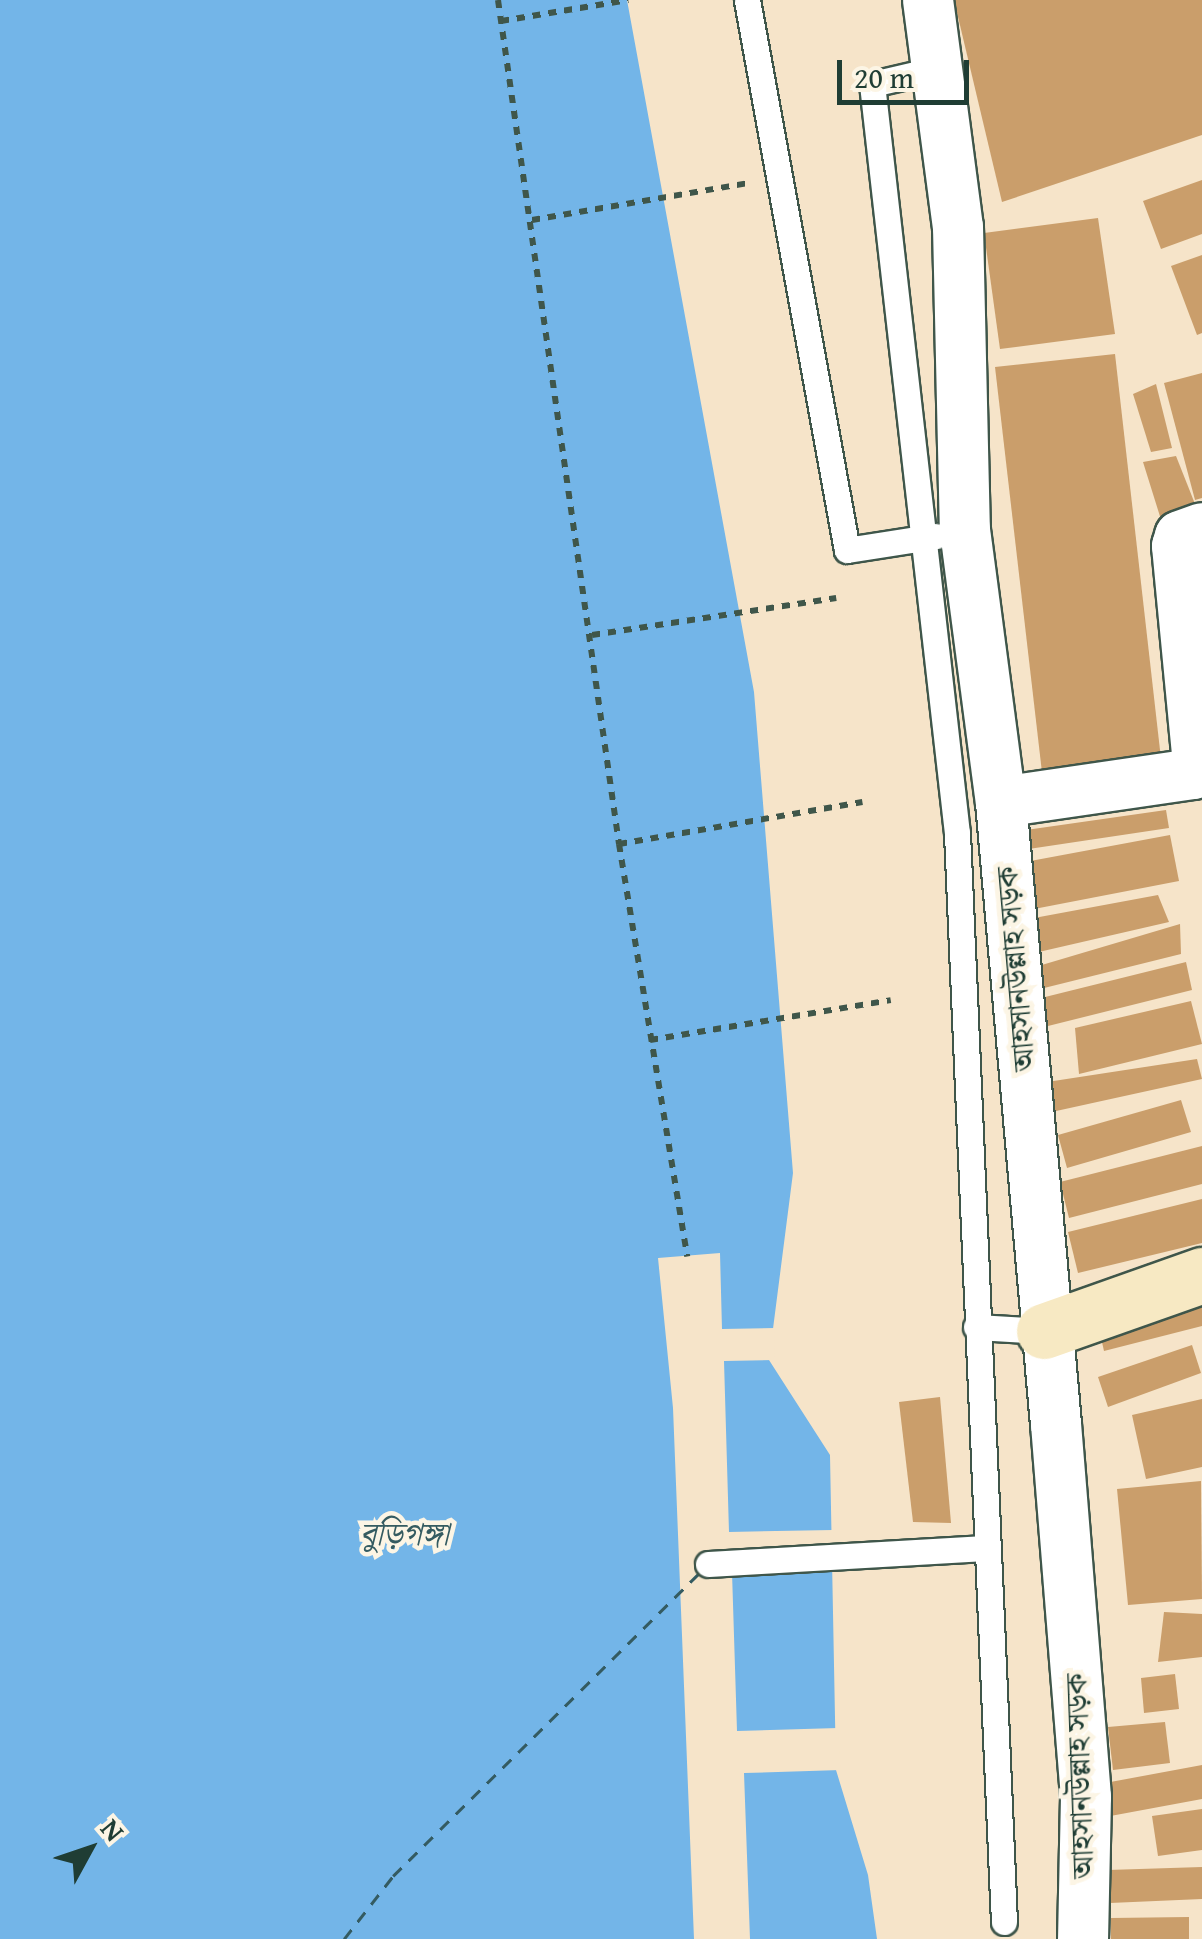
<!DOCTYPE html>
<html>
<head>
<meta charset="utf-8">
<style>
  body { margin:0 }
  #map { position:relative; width:1202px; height:1939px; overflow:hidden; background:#f6e4c9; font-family:"Gentium Book Plus","Noto Serif Bengali",serif }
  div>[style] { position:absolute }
  .water>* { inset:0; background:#73b5e8 }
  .pier>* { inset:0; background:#f6e4c9 }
  .ferry>* { height:2.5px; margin-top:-1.25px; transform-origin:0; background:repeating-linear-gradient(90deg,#345b61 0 12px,transparent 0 22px) }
  .building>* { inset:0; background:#ca9e6b }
  .path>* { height:6px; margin-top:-3px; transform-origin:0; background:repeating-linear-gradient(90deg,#3f564a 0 8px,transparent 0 16px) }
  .roads { filter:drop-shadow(2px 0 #3f564a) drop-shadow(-2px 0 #3f564a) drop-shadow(0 2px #3f564a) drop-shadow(0 -2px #3f564a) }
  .lane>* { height:25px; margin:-12.5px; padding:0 12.5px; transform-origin:12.5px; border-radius:12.5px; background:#fff }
  .street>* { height:50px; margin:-25px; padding:0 25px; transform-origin:25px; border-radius:25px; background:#fff }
  .secondary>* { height:55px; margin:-27.5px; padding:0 27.5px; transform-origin:27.5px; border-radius:27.5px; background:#f7e9c3 }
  span { translate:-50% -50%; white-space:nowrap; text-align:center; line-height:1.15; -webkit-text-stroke:9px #fcf5e5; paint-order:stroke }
  .street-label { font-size:30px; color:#1f3d34 }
  .water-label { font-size:32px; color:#345b61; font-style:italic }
  .north { position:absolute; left:40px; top:1799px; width:100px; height:100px; -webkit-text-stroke:8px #fcf5e5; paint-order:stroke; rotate:50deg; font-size:28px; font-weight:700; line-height:40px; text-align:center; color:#1f3d34 }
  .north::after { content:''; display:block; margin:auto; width:35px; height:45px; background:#1f3d34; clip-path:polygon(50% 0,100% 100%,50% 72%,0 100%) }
  .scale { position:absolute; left:837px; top:60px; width:132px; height:45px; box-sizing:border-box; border:5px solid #1f3d34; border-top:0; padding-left:12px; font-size:30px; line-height:35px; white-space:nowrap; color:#1f3d34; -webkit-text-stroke:8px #fcf5e5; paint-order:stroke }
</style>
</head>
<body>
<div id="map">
  <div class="water">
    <i style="clip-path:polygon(0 0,627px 0,754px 692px,793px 1173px,769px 1360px,830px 1455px,836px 1770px,868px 1875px,877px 1939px,0 1939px)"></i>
  </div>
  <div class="pier">
    <i style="clip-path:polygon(720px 1253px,722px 1329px,775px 1328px,774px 1360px,724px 1361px,729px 1532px,833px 1530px,834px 1568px,732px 1572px,737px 1731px,838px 1728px,841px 1770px,744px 1773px,750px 1939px,694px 1939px,673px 1408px,658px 1258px)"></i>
  </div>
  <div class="ferry">
    <i style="left:344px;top:1939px;width:80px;rotate:-52.1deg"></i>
    <i style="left:393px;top:1876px;width:432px;rotate:-44.7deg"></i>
  </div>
  <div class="building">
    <i style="clip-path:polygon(954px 0,1202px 0,1202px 135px,1002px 202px)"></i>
    <i style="clip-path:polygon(1202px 180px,1202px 234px,1161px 249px,1143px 201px)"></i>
    <i style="clip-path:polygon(1098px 218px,1115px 334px,1000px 349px,984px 233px)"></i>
    <i style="clip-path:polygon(1202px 255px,1202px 333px,1197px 335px,1171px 266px)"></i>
    <i style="clip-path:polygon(1115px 354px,1165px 794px,1046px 807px,995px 367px)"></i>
    <i style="clip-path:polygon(1202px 373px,1202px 498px,1195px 500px,1164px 383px)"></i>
    <i style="clip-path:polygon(1156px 384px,1172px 448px,1151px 452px,1133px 394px)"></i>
    <i style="clip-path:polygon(1176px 456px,1199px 514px,1163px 526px,1143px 462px)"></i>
    <i style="clip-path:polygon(1166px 810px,1169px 828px,1022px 850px,1019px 831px)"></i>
    <i style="clip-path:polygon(1170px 835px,1179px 881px,1034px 909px,1025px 862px)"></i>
    <i style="clip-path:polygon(1158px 895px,1169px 922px,1030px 954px,1034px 918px)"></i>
    <i style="clip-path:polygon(1180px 924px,1181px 954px,1036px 990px,1035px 967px)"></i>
    <i style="clip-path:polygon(1186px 962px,1192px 990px,1040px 1028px,1033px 1000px)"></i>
    <i style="clip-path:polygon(1191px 1001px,1202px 1044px,1079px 1074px,1075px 1028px)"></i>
    <i style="clip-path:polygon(1197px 1059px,1202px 1079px,1047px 1113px,1047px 1082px)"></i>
    <i style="clip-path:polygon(1181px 1100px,1191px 1132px,1067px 1168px,1058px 1135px)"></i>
    <i style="clip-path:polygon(1202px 1146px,1202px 1184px,1069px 1218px,1060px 1182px)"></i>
    <i style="clip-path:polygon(1202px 1199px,1202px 1243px,1078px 1273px,1068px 1232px)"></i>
    <i style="clip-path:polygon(1202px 1284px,1202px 1326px,1104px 1351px,1095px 1311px)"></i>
    <i style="clip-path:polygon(1192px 1345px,1201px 1373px,1108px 1407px,1098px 1377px)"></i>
    <i style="clip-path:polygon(940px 1397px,951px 1523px,913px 1522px,899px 1402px)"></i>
    <i style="clip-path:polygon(1202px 1399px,1202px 1467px,1146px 1479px,1132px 1415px)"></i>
    <i style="clip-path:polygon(1201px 1481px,1202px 1599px,1128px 1605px,1117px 1489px)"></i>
    <i style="clip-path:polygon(1164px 1612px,1202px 1614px,1202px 1657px,1158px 1662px)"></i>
    <i style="clip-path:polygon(1175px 1674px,1179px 1709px,1144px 1713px,1141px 1678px)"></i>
    <i style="clip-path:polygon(1165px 1722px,1170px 1763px,1113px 1770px,1108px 1727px)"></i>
    <i style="clip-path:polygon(1202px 1765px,1202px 1799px,1105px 1817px,1105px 1783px)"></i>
    <i style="clip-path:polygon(1202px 1809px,1202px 1850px,1158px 1856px,1152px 1816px)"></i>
    <i style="clip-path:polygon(1202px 1867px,1202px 1899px,1110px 1903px,1108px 1870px)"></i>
    <i style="clip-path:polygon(1189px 1917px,1189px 1939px,1111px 1939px,1111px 1918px)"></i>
  </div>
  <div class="path">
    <i style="left:498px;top:0;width:853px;rotate:81.84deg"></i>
    <i style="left:619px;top:844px;width:418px;rotate:80.6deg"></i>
    <i style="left:501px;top:21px;width:129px;rotate:-9.4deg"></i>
    <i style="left:532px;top:220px;width:219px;rotate:-9.7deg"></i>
    <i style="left:592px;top:635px;width:247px;rotate:-8.6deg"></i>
    <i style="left:619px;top:844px;width:247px;rotate:-9.8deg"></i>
    <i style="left:650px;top:1040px;width:244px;rotate:-9.4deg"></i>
  </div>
  <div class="roads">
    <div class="lane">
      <i style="left:747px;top:0;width:559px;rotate:79.7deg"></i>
      <i style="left:847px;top:550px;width:90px;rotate:-8.9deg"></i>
      <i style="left:937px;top:69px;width:67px;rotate:167deg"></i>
      <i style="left:872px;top:84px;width:754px;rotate:83.53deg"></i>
      <i style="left:957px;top:833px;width:1090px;rotate:87.53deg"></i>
      <i style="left:976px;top:1327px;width:68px;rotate:3.4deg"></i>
      <i style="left:708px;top:1564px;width:278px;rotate:-3.3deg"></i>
    </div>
    <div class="street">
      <i style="left:928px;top:0;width:229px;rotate:82.5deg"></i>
      <i style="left:958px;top:227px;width:303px;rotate:88.7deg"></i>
      <i style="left:965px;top:530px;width:274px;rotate:82.5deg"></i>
      <i style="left:1001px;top:802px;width:624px;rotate:84.95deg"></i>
      <i style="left:1056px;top:1424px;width:374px;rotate:85.4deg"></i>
      <i style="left:1086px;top:1797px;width:142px;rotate:91.2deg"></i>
      <i style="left:1001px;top:802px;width:194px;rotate:-8.3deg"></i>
      <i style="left:1193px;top:774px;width:11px;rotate:-63deg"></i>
      <i style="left:1198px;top:764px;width:219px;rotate:-95.5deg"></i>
      <i style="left:1177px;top:546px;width:10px;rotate:-73deg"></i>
      <i style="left:1180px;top:536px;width:23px;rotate:-20deg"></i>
    </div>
    <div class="secondary">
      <i style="left:1044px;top:1331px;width:168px;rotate:-19.5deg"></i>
    </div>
  </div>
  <div class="street-label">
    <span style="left:1015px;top:969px;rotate:-95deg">আহসানউল্লাহ সড়ক</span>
    <span style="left:1079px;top:1776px;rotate:-92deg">আহসানউল্লাহ সড়ক</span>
  </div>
  <div class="water-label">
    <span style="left:404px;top:1534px">বুড়িগঙ্গা</span>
  </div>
  <div class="north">N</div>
  <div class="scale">20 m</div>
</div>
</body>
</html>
